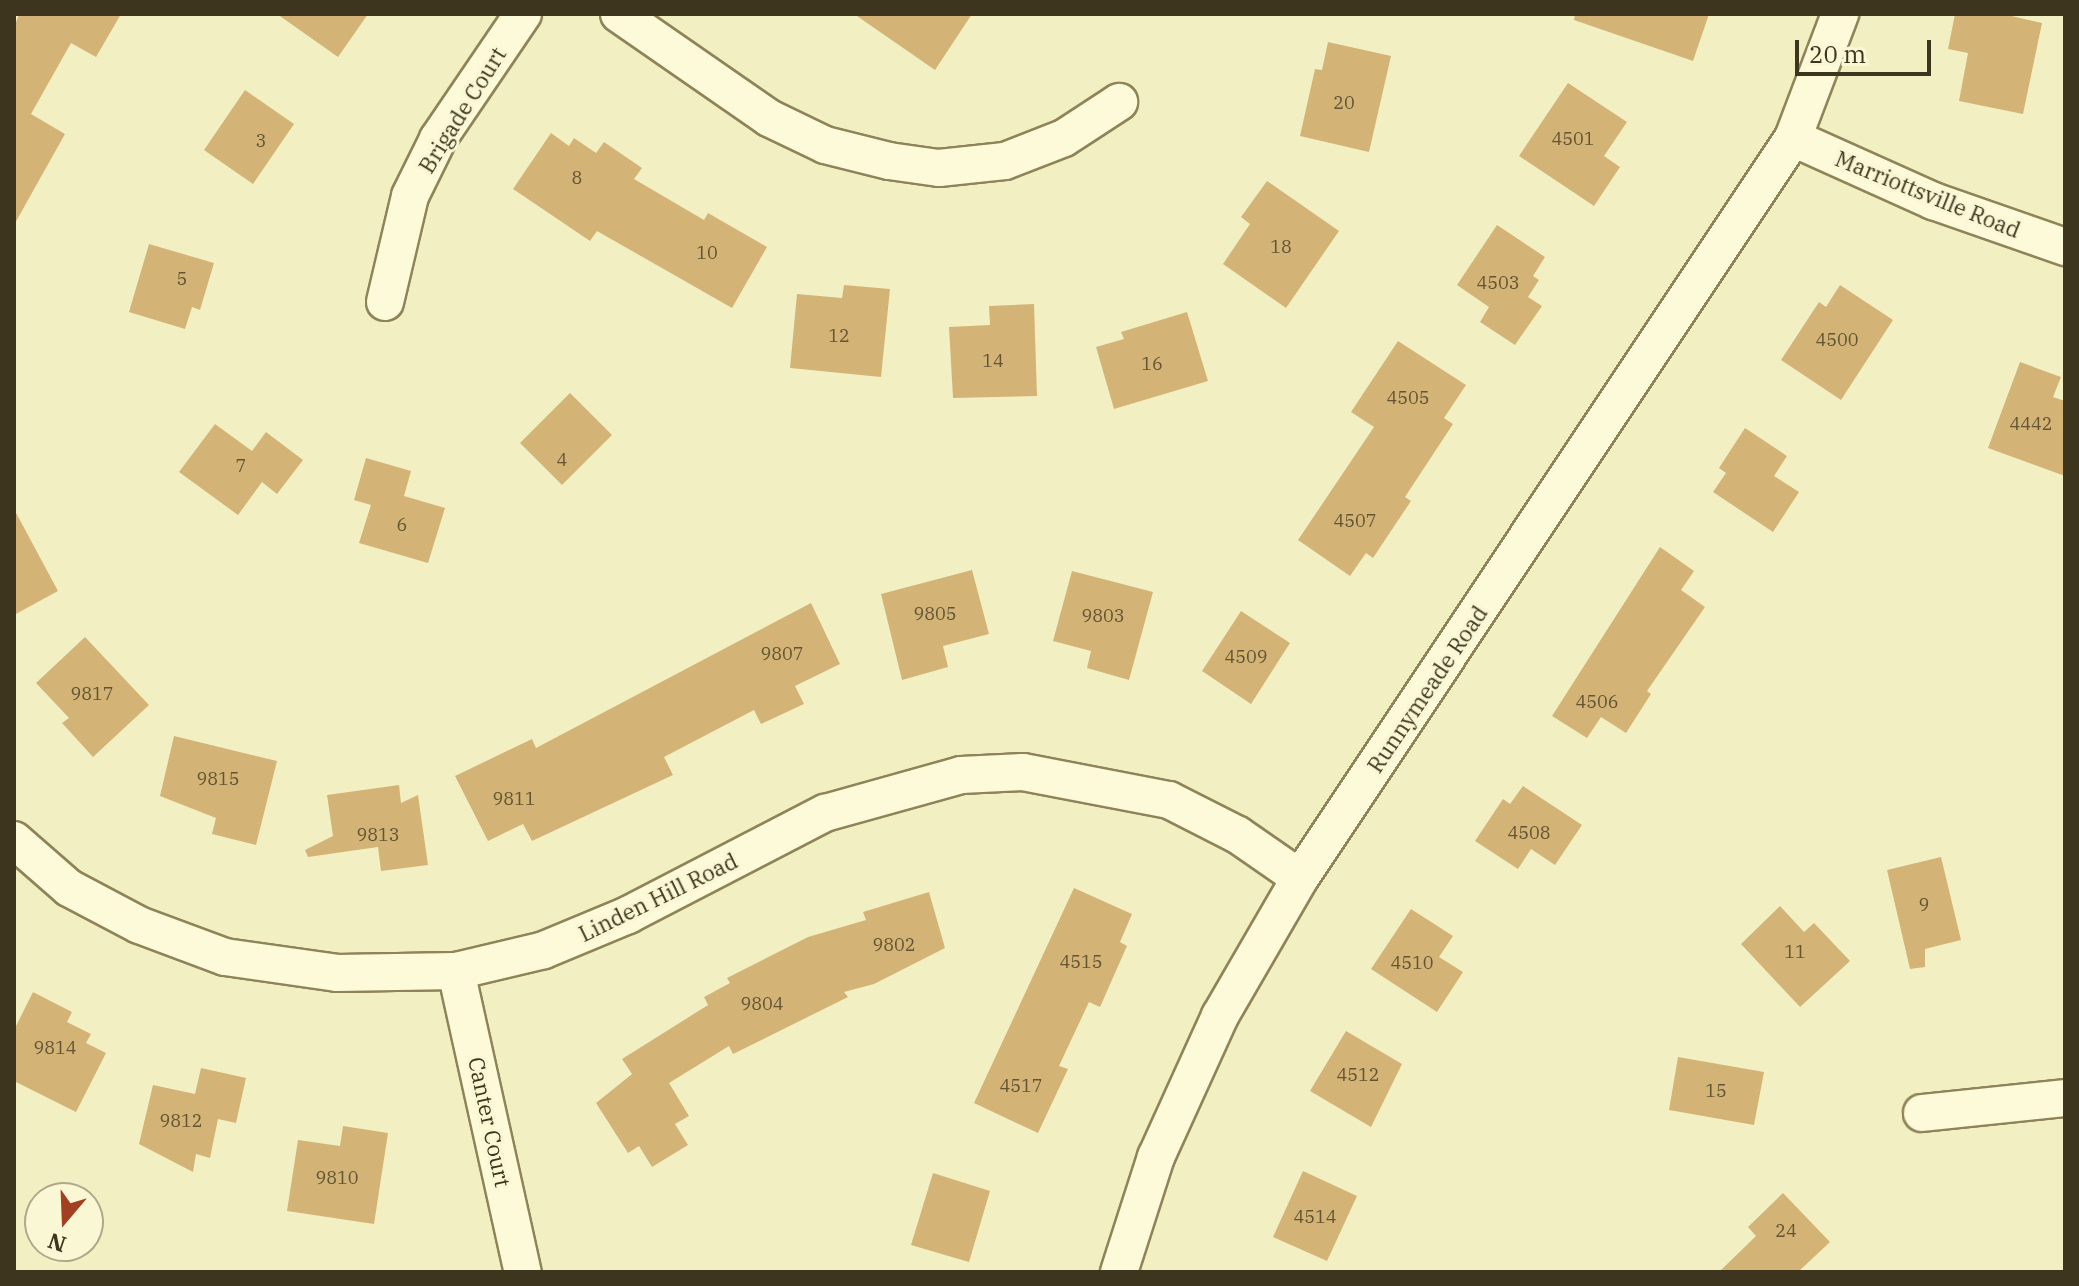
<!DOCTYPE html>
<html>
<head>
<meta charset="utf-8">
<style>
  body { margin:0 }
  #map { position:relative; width:2079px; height:1286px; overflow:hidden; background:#f2f0c3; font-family:"IBM Plex Serif",serif }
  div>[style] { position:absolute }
  .building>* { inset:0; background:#d4b476 }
  .roads { filter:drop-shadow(2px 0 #8f8358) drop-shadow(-2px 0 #8f8358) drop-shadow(0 2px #8f8358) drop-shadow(0 -2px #8f8358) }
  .minor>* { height:36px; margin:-18px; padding:0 18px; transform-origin:18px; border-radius:18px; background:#fcfad8 }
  span { translate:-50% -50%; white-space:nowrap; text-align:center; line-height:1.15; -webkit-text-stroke:6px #f9f7d4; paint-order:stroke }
  .number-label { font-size:18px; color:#635533 }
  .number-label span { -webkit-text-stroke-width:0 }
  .street-label { font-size:22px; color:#3d351d }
  .frame { position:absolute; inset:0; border:16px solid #3d351d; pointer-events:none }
  .north { position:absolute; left:24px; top:1182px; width:80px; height:80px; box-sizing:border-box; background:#f9f7d4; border:2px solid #aea98b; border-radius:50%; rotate:199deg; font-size:22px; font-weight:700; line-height:32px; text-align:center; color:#3d351d }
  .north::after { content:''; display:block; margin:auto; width:28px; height:36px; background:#a44022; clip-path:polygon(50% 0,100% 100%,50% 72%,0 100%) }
  .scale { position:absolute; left:1795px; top:40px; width:136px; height:36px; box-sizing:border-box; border:4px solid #3d351d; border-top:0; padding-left:10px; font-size:24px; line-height:28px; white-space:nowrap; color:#3d351d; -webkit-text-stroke:6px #f9f7d4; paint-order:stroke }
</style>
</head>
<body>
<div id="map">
  <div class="building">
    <i style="clip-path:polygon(19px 14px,121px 14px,96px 57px,71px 43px,31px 114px,65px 134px,14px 225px,14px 28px)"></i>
    <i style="clip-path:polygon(277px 14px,368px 14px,338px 57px)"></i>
    <i style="clip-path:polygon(854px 14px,972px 14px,935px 70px)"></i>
    <i style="clip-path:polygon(1575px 14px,1709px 14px,1693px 61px,1574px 20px)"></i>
    <i style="clip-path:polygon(1955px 14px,2003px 14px,2042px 23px,2023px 114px,1959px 101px,1968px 53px,1948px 49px)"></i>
    <i style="clip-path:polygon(1328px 42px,1391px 56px,1369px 152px,1300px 136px,1315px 69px,1322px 70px)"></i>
    <i style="clip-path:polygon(1568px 83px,1627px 122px,1604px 156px,1620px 167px,1594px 206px,1519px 156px)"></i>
    <i style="clip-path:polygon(245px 90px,294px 124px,253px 184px,204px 150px)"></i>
    <i style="clip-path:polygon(551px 133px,569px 146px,574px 138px,596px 153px,604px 142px,642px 168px,634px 179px,704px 220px,708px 213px,767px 247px,732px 308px,597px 231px,590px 241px,513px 189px)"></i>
    <i style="clip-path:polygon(1267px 181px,1339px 231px,1286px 308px,1223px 264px,1250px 224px,1241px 217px)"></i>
    <i style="clip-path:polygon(1497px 225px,1545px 257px,1533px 276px,1539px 280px,1528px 297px,1542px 306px,1515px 345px,1480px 322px,1489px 307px,1457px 285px)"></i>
    <i style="clip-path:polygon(149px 244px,214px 263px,200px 310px,192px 307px,185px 329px,129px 312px)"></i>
    <i style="clip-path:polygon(844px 285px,890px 289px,881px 377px,790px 368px,797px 294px,842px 298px)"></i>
    <i style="clip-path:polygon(1840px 285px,1893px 320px,1841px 400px,1781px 360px,1819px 302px,1826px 307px)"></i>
    <i style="clip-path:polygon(1034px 304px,1037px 396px,953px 398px,949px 327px,990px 325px,989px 306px)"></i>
    <i style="clip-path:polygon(1187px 312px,1208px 381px,1114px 409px,1096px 347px,1124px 339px,1121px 332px)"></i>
    <i style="clip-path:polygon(1398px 341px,1466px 385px,1444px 418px,1453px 424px,1405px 497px,1411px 501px,1373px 558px,1366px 553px,1350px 576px,1298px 540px,1374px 427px,1351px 412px)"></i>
    <i style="clip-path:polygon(2020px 362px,2061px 377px,2053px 397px,2065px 401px,2065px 476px,1988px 448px)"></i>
    <i style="clip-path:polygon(570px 393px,612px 435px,562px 485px,520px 443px)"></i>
    <i style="clip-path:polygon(215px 424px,252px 451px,266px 432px,303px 460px,277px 494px,262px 482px,238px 515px,179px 472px)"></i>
    <i style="clip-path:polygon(1745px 428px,1787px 456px,1774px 476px,1799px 492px,1773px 532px,1713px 492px,1726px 473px,1719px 468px)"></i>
    <i style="clip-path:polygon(366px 458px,411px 471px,404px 496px,445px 508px,428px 563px,359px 543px,371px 505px,354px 500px)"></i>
    <i style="clip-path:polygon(14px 509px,58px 591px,14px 615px)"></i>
    <i style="clip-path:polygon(1660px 547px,1694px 571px,1681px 590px,1705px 607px,1647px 691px,1651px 694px,1626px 733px,1601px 717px,1587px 738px,1552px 716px)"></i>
    <i style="clip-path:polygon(972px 570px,989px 634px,943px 646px,948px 667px,902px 680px,881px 594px)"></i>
    <i style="clip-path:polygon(1072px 571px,1153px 592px,1129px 680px,1087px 668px,1091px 651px,1053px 641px)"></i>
    <i style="clip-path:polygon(811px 603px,840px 664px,795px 686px,804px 704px,761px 724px,754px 710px,664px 757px,673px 775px,532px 841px,523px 824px,488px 841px,455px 776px,532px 739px,536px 748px)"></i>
    <i style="clip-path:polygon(1241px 611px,1290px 643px,1251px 704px,1202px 671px)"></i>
    <i style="clip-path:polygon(85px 637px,149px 705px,93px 757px,62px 723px,69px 718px,36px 683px)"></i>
    <i style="clip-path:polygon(174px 736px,277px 761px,256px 845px,212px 834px,216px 818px,160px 796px)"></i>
    <i style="clip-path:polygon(399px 785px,401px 803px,418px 795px,428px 865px,381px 871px,378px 847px,308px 857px,305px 850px,333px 836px,327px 795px)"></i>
    <i style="clip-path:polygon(1523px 786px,1582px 825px,1555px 865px,1531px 849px,1518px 869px,1475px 841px,1503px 799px,1510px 804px)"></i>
    <i style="clip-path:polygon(1941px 857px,1961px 940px,1925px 949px,1925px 967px,1910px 969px,1887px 870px)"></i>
    <i style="clip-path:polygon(1074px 888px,1132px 914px,1120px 942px,1127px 946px,1100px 1007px,1089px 1002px,1059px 1066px,1068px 1069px,1038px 1133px,974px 1103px)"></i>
    <i style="clip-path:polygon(929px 892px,945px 948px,874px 984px,844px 992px,848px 997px,733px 1054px,729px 1046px,669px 1083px,689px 1116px,675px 1124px,688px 1145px,652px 1167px,639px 1146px,628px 1153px,596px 1103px,632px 1074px,622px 1059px,708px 1005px,704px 997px,730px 983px,727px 978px,808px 937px,866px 920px,863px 912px)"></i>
    <i style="clip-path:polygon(1780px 906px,1804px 932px,1814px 923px,1850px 961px,1800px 1007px,1741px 944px)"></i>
    <i style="clip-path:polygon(1411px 909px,1453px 936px,1439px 957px,1463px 972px,1437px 1012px,1371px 969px)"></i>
    <i style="clip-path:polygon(33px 992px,72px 1012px,67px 1022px,91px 1034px,86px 1043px,106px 1053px,76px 1112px,14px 1081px,14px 1030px)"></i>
    <i style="clip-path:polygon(1346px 1031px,1402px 1064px,1371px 1127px,1310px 1091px)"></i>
    <i style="clip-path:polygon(1678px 1057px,1764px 1072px,1754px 1125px,1669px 1110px)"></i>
    <i style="clip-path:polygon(201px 1068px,246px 1078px,236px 1123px,218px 1119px,210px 1158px,196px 1154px,193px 1172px,139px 1144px,153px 1085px,195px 1094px)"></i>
    <i style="clip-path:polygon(343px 1126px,388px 1133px,374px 1224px,287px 1211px,298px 1140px,340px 1146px)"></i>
    <i style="clip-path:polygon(1303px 1171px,1357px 1196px,1327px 1261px,1273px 1237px)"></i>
    <i style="clip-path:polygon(933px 1173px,990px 1191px,969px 1262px,911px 1245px)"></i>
    <i style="clip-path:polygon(1783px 1193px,1830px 1242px,1798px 1272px,1719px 1272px,1756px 1236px,1748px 1227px)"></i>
  </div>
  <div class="roads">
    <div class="minor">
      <i style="left:619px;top:14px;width:183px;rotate:34.7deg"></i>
      <i style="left:769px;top:118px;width:62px;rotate:25.7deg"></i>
      <i style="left:825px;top:145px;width:66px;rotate:14deg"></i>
      <i style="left:889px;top:161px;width:50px;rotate:8deg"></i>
      <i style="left:939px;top:168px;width:66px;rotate:-6.1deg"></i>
      <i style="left:1005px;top:161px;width:63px;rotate:-21.3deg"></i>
      <i style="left:1064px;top:138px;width:66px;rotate:-33.2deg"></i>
      <i style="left:1793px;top:138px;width:154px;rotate:24.2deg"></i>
      <i style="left:1933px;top:201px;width:140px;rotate:19.2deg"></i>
      <i style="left:385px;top:302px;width:109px;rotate:-76.7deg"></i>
      <i style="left:410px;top:196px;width:64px;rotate:-63.8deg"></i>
      <i style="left:438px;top:139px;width:151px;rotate:-55.8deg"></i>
      <i style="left:14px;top:840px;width:73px;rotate:41.1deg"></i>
      <i style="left:69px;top:888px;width:79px;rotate:27.9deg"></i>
      <i style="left:139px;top:925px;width:92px;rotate:20.4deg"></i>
      <i style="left:225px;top:957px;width:113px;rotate:8.1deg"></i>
      <i style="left:337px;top:973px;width:119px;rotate:-1deg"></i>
      <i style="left:456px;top:971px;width:90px;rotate:-13.4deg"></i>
      <i style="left:544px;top:950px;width:91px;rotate:-22.6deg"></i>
      <i style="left:628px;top:915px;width:222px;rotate:-27.4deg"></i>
      <i style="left:825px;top:813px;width:141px;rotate:-15.6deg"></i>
      <i style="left:961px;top:775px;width:62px;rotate:-2.8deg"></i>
      <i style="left:1023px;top:772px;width:149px;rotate:10.9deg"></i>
      <i style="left:1169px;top:800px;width:77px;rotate:26.9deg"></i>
      <i style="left:1238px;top:835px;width:75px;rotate:34.7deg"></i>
      <i style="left:456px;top:971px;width:308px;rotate:77.5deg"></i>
      <i style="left:1922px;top:1113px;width:144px;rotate:-6deg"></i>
      <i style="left:1119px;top:1272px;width:121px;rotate:-72.2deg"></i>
      <i style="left:1156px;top:1157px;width:155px;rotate:-65.6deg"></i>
      <i style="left:1220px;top:1016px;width:160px;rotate:-59.9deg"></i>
      <i style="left:1300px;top:878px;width:889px;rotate:-56.33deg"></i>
      <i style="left:1793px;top:138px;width:133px;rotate:-69.2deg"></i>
    </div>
  </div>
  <div class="number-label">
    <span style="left:1344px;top:103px">20</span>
    <span style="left:1573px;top:139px">4501</span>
    <span style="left:261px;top:141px">3</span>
    <span style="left:577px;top:178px">8</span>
    <span style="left:1281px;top:247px">18</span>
    <span style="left:707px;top:253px">10</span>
    <span style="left:182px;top:279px">5</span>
    <span style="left:1498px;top:283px">4503</span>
    <span style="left:839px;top:336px">12</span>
    <span style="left:1837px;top:340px">4500</span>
    <span style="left:993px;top:361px">14</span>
    <span style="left:1152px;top:364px">16</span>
    <span style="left:1408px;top:398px">4505</span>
    <span style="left:2031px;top:424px">4442</span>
    <span style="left:562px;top:460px">4</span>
    <span style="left:241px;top:466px">7</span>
    <span style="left:1355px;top:521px">4507</span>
    <span style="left:402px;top:525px">6</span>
    <span style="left:935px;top:614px">9805</span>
    <span style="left:1103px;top:616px">9803</span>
    <span style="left:782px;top:654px">9807</span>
    <span style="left:1246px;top:657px">4509</span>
    <span style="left:92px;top:694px">9817</span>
    <span style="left:1597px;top:702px">4506</span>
    <span style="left:218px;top:779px">9815</span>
    <span style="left:514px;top:799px">9811</span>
    <span style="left:1529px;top:833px">4508</span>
    <span style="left:378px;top:835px">9813</span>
    <span style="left:1924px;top:905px">9</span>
    <span style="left:894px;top:945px">9802</span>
    <span style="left:1795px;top:952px">11</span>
    <span style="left:1081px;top:962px">4515</span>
    <span style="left:1412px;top:963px">4510</span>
    <span style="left:762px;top:1004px">9804</span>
    <span style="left:55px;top:1048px">9814</span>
    <span style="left:1358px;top:1075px">4512</span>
    <span style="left:1021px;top:1086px">4517</span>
    <span style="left:1716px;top:1091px">15</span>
    <span style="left:181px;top:1121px">9812</span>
    <span style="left:337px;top:1178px">9810</span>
    <span style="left:1315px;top:1217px">4514</span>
    <span style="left:1786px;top:1231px">24</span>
  </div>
  <div class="street-label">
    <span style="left:462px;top:110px;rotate:-58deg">Brigade Court</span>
    <span style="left:1928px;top:194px;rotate:22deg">Marriottsville Road</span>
    <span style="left:1427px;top:689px;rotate:-56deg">Runnymeade Road</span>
    <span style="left:658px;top:897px;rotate:-26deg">Linden Hill Road</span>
    <span style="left:490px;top:1122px;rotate:78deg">Canter Court</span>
  </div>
  <div class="frame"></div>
  <div class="north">N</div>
  <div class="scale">20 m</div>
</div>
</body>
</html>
